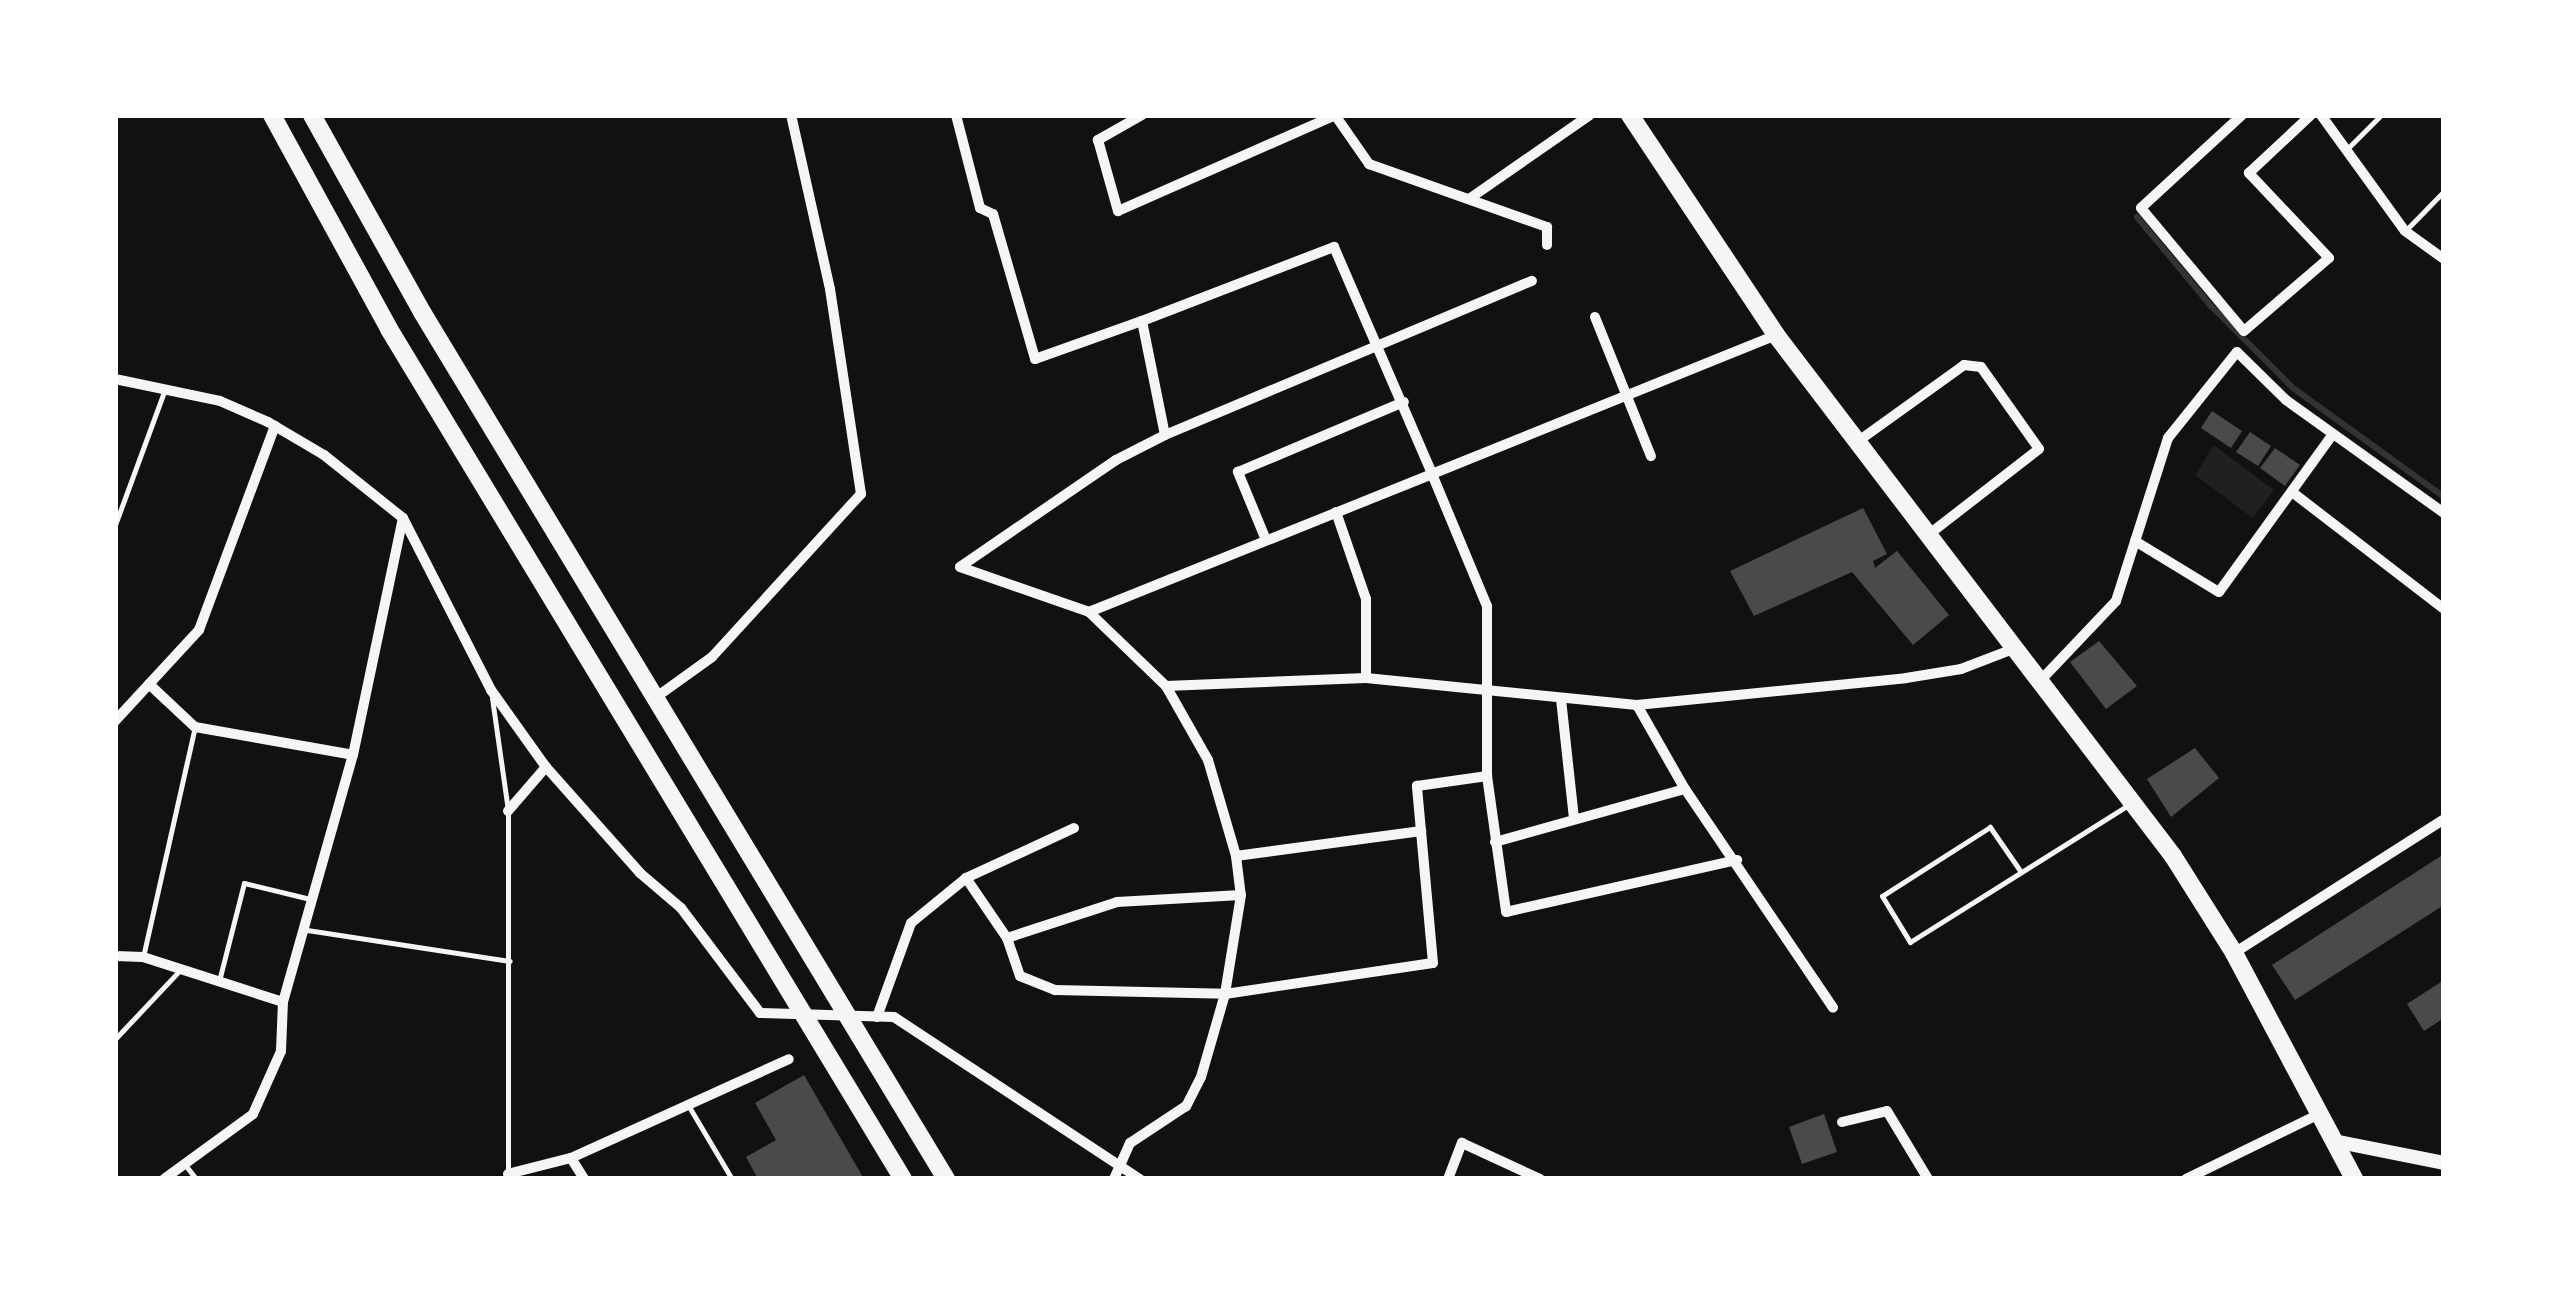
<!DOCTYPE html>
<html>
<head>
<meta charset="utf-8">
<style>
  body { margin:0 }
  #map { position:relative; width:2559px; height:1294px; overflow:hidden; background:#111; font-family:"Roboto Condensed",sans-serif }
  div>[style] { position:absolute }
  .green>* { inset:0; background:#202020 }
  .stream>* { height:6px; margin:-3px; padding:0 3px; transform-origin:3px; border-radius:3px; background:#333 }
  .building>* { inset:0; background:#4a4a4a }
  .service>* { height:5px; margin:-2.5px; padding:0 2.5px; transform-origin:2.5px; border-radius:2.5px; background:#f5f5f5 }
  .minor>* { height:10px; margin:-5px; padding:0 5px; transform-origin:5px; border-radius:5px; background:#f5f5f5 }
  .tertiary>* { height:14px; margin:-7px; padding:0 7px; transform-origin:7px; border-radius:7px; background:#f5f5f5 }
  .primary>* { height:18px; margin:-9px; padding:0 9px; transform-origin:9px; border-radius:9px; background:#f5f5f5 }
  span { translate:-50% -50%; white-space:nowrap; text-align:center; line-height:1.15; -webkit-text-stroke:8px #fff; paint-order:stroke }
  .frame { position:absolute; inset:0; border:118px solid #fff; pointer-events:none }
</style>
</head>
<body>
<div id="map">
  <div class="green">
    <i style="clip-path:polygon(2214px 445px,2274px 490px,2253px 518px,2195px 475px)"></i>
  </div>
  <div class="stream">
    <i style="left:2137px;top:217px;width:116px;rotate:50.3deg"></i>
    <i style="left:2211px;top:306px;width:116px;rotate:45deg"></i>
    <i style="left:2293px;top:388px;width:186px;rotate:35.8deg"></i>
  </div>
  <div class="building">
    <i style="clip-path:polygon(2212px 411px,2242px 431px,2231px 448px,2201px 428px)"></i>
    <i style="clip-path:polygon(2250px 432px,2271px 446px,2258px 466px,2236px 452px)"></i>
    <i style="clip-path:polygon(2275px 448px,2300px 465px,2285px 486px,2260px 468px)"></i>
    <i style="clip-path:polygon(1863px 508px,1887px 554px,1873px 561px,1875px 568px,1897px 551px,1949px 615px,1913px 645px,1852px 572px,1754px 616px,1730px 571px)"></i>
    <i style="clip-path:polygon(2099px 641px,2137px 686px,2106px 709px,2070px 662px)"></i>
    <i style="clip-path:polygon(2195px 748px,2219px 778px,2171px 817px,2147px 779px)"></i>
    <i style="clip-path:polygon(2444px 854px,2444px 905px,2295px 1000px,2272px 965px)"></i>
    <i style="clip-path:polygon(2444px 980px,2444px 1018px,2424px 1031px,2407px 1004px)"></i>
    <i style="clip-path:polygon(804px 1075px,864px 1179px,758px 1179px,746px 1157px,776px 1140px,755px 1103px)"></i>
    <i style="clip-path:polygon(1824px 1114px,1837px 1152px,1802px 1164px,1789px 1127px)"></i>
  </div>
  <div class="service">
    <i style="left:2348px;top:148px;width:47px;rotate:-45deg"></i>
    <i style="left:2405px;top:231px;width:56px;rotate:-45.7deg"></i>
    <i style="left:115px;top:525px;width:142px;rotate:-69.8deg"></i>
    <i style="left:492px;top:698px;width:114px;rotate:81.9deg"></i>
    <i style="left:508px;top:811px;width:368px;rotate:90deg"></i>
    <i style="left:2021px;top:872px;width:55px;rotate:-124.6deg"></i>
    <i style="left:1990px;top:827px;width:128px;rotate:147.4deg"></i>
    <i style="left:1882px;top:896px;width:54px;rotate:58.7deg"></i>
    <i style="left:1910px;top:942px;width:257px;rotate:-32.1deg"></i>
    <i style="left:307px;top:930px;width:205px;rotate:8.7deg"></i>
    <i style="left:143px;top:957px;width:233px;rotate:-77.3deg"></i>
    <i style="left:219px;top:981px;width:101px;rotate:-75.7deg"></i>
    <i style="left:244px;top:883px;width:68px;rotate:13.6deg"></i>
    <i style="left:115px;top:1039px;width:95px;rotate:-46.7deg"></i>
    <i style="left:688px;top:1105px;width:86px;rotate:59.3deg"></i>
    <i style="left:186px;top:1166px;width:16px;rotate:52deg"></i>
  </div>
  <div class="minor">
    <i style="left:956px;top:115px;width:96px;rotate:75.5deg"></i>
    <i style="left:980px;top:208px;width:14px;rotate:25deg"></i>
    <i style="left:993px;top:214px;width:151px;rotate:73.8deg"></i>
    <i style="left:1035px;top:359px;width:114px;rotate:-19.6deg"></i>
    <i style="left:1142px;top:321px;width:116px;rotate:78.6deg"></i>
    <i style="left:1165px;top:435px;width:55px;rotate:153deg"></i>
    <i style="left:1116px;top:460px;width:189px;rotate:145.6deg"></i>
    <i style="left:1142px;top:115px;width:51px;rotate:150.4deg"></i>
    <i style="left:1098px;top:140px;width:74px;rotate:74.3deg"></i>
    <i style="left:1118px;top:211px;width:238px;rotate:-23.8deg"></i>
    <i style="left:1335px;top:115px;width:60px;rotate:55.2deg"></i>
    <i style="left:1369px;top:164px;width:189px;rotate:19.5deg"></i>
    <i style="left:1547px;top:227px;width:18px;rotate:90deg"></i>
    <i style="left:2242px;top:115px;width:137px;rotate:137.4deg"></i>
    <i style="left:2141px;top:208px;width:160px;rotate:50.1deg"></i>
    <i style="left:2244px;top:331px;width:112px;rotate:-40.7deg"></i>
    <i style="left:2329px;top:258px;width:117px;rotate:-133.3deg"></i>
    <i style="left:2249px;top:173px;width:85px;rotate:-43.1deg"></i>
    <i style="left:2321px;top:115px;width:143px;rotate:54.1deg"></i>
    <i style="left:2405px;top:231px;width:48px;rotate:35.7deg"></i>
    <i style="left:1469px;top:199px;width:147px;rotate:-34.8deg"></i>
    <i style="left:1595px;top:317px;width:150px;rotate:68.1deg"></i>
    <i style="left:1142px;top:321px;width:206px;rotate:-21.1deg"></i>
    <i style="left:1334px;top:247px;width:247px;rotate:66.6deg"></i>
    <i style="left:1432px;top:474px;width:371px;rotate:-22deg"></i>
    <i style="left:115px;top:379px;width:107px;rotate:11.8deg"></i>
    <i style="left:220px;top:401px;width:52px;rotate:23.6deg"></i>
    <i style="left:268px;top:422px;width:65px;rotate:30.5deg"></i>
    <i style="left:324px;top:455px;width:101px;rotate:38.6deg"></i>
    <i style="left:403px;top:518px;width:193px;rotate:62.9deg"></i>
    <i style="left:491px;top:690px;width:95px;rotate:54.5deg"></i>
    <i style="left:1165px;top:435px;width:398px;rotate:-22.8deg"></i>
    <i style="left:1857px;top:442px;width:132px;rotate:-35.7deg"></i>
    <i style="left:1964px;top:365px;width:17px;rotate:7deg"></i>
    <i style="left:1981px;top:367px;width:100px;rotate:54.7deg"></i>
    <i style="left:2039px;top:449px;width:140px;rotate:142.2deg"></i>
    <i style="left:2292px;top:492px;width:192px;rotate:37.6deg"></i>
    <i style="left:1336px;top:512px;width:92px;rotate:71deg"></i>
    <i style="left:1366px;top:599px;width:79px;rotate:90deg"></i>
    <i style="left:1266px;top:540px;width:74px;rotate:-112.4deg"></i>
    <i style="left:1238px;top:472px;width:180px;rotate:-22.9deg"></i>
    <i style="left:2135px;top:541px;width:98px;rotate:31.3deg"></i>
    <i style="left:2219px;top:592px;width:195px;rotate:-54.2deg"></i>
    <i style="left:960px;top:567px;width:137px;rotate:19.2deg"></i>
    <i style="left:1089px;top:612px;width:107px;rotate:43.9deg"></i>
    <i style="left:1166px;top:686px;width:85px;rotate:60.4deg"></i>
    <i style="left:1208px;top:760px;width:100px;rotate:73.7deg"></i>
    <i style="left:1236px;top:856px;width:39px;rotate:83deg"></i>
    <i style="left:1241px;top:895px;width:100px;rotate:99.2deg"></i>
    <i style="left:1225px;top:994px;width:86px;rotate:106.1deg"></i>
    <i style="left:1201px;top:1077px;width:33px;rotate:117deg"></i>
    <i style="left:1186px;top:1106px;width:67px;rotate:146.5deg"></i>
    <i style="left:1130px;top:1143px;width:39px;rotate:114deg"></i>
    <i style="left:1089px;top:612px;width:370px;rotate:-21.9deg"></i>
    <i style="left:1432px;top:474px;width:143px;rotate:67.4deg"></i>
    <i style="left:1487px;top:606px;width:170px;rotate:90deg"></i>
    <i style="left:1487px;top:776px;width:137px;rotate:82deg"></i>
    <i style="left:1506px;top:912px;width:237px;rotate:-12.7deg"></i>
    <i style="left:2041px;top:680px;width:109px;rotate:-46.5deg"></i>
    <i style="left:2116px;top:601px;width:171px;rotate:-72.3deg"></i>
    <i style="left:2168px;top:438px;width:110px;rotate:-51.3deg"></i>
    <i style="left:2237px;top:352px;width:69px;rotate:44.4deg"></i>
    <i style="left:2286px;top:400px;width:194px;rotate:35.6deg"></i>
    <i style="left:149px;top:684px;width:63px;rotate:43.1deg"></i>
    <i style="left:195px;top:727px;width:160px;rotate:10deg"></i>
    <i style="left:1166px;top:686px;width:200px;rotate:-2.3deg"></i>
    <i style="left:1366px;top:678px;width:272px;rotate:5.7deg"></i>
    <i style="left:1637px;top:705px;width:270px;rotate:-5.7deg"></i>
    <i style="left:1906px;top:678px;width:56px;rotate:-9.3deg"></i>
    <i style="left:1961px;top:669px;width:59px;rotate:-20.9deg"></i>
    <i style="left:655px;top:698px;width:70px;rotate:-35.7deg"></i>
    <i style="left:712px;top:657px;width:221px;rotate:-47.6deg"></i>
    <i style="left:861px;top:494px;width:207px;rotate:-98.6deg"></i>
    <i style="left:830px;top:289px;width:178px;rotate:-102.6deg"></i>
    <i style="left:1561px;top:699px;width:120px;rotate:83.8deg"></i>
    <i style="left:1637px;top:705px;width:97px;rotate:60.3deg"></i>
    <i style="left:1685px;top:789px;width:264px;rotate:55.9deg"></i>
    <i style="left:115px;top:721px;width:124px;rotate:-47.3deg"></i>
    <i style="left:199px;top:630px;width:218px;rotate:-69.6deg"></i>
    <i style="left:508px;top:811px;width:58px;rotate:-49.2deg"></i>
    <i style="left:546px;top:767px;width:142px;rotate:48.4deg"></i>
    <i style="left:640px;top:873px;width:54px;rotate:40.5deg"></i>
    <i style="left:681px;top:908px;width:131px;rotate:53deg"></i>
    <i style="left:760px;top:1013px;width:134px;rotate:1.7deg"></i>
    <i style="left:894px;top:1017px;width:295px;rotate:33.4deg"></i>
    <i style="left:1495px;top:842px;width:197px;rotate:-15.6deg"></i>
    <i style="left:1236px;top:856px;width:187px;rotate:-7.7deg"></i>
    <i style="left:966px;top:878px;width:73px;rotate:55.7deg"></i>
    <i style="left:1007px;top:938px;width:40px;rotate:71.1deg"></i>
    <i style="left:1020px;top:976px;width:38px;rotate:22deg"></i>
    <i style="left:1055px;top:990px;width:170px;rotate:1.3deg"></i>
    <i style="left:1225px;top:994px;width:210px;rotate:-8.5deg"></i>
    <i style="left:1433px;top:963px;width:178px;rotate:-95.2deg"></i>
    <i style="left:1417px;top:786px;width:71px;rotate:-8.1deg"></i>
    <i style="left:1007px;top:938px;width:116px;rotate:-18.1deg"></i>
    <i style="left:1117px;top:902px;width:124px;rotate:-3.2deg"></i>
    <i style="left:2234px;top:953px;width:249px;rotate:-32.5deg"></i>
    <i style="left:115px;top:956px;width:28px;rotate:2deg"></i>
    <i style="left:143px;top:957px;width:147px;rotate:17.8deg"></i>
    <i style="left:877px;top:1017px;width:100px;rotate:-70.1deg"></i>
    <i style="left:911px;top:923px;width:71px;rotate:-39.3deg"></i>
    <i style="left:966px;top:878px;width:119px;rotate:-24.8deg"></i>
    <i style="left:1842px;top:1122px;width:46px;rotate:-13.7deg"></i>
    <i style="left:1887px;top:1111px;width:79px;rotate:58.9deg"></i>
    <i style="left:571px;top:1158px;width:25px;rotate:58deg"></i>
    <i style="left:508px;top:1174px;width:65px;rotate:-14.3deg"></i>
    <i style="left:571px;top:1158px;width:239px;rotate:-24.4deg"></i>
    <i style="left:164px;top:1179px;width:110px;rotate:-36.1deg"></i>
    <i style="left:253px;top:1114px;width:69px;rotate:-66deg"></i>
    <i style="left:281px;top:1051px;width:49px;rotate:-87.7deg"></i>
    <i style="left:283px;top:1002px;width:257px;rotate:-74.2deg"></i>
    <i style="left:353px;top:755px;width:242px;rotate:-78.1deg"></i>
    <i style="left:1448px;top:1179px;width:39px;rotate:-69deg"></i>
    <i style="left:1462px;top:1143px;width:86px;rotate:24.8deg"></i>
    <i style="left:2186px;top:1179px;width:148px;rotate:-26deg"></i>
  </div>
  <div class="tertiary">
    <i style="left:2334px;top:1141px;width:112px;rotate:11.3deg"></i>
  </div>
  <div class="primary">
    <i style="left:272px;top:115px;width:244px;rotate:61.3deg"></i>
    <i style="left:389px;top:329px;width:993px;rotate:58.84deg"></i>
    <i style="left:312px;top:115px;width:226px;rotate:60.8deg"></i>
    <i style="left:422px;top:312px;width:1013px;rotate:58.85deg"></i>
    <i style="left:1630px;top:115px;width:264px;rotate:56.4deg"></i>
    <i style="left:1776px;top:335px;width:655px;rotate:52.69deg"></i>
    <i style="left:2173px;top:856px;width:115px;rotate:57.8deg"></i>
    <i style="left:2234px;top:953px;width:256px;rotate:62deg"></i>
  </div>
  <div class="frame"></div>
</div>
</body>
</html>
